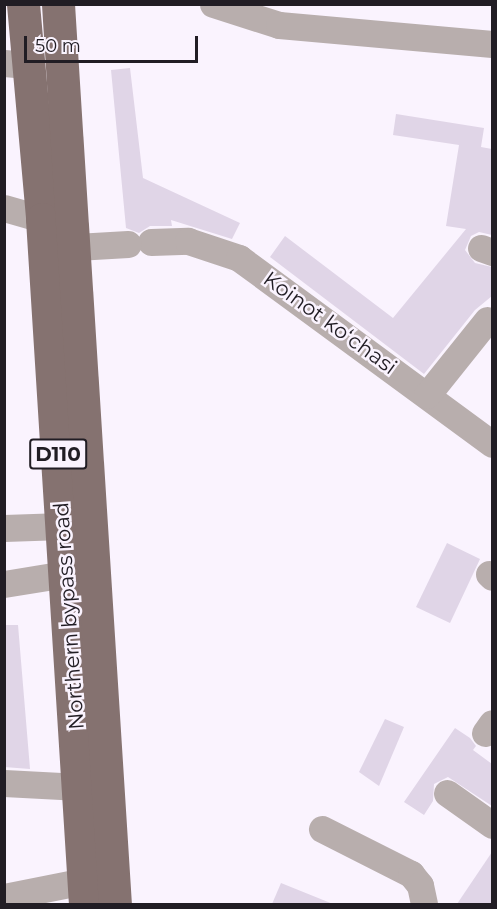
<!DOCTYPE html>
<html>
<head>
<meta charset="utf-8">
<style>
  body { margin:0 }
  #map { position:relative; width:497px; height:909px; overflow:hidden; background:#faf3fe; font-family:Montserrat,sans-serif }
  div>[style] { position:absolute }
  .building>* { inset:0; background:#e0d5e7 }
  .minor>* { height:27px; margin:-13.5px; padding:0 13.5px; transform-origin:13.5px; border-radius:13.5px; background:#b8aead }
  .major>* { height:33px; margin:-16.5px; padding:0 16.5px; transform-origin:16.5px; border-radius:16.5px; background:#857270 }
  span { translate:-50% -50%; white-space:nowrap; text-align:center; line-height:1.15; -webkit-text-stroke:5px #faf3fe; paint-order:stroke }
  .shield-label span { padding:2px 4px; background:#faf3fe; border:2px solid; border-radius:4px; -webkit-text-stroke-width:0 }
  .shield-label { font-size:20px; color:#211d24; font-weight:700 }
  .street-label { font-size:21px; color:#211d24 }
  .frame { position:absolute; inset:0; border:6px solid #211d24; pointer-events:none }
  .scale { position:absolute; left:24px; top:36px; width:174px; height:27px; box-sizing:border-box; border:3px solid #211d24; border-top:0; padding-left:8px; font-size:18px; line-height:21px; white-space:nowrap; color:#211d24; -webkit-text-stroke:4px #faf3fe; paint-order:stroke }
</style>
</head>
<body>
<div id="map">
  <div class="building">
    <i style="clip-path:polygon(130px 68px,143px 178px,240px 223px,232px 239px,171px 220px,172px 226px,150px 226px,139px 233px,126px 228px,111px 70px)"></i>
    <i style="clip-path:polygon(396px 114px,484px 128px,481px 147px,492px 149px,492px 235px,479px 232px,471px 236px,465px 250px,475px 263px,492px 267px,492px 296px,475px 310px,424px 374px,270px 257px,285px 236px,393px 318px,466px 229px,446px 226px,459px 145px,393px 135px)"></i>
    <i style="clip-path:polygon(447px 543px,480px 559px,450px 623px,416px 607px)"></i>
    <i style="clip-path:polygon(4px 625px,18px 625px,30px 769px,4px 767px)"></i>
    <i style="clip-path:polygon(385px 719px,404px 727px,379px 786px,359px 772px)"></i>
    <i style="clip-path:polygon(455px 728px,470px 738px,476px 746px,473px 750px,492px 764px,492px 806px,448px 777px,434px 784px,433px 801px,424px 815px,404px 802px)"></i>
    <i style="clip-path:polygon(492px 852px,492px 904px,457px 904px)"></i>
    <i style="clip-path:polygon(281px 883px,333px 904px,272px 904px)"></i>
  </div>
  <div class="minor">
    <i style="left:213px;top:4px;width:69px;rotate:17.7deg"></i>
    <i style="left:279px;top:25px;width:214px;rotate:5.1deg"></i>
    <i style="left:4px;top:63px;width:23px;rotate:5deg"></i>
    <i style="left:4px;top:208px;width:40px;rotate:16deg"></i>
    <i style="left:151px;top:242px;width:37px;rotate:-2deg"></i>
    <i style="left:188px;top:241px;width:54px;rotate:18.4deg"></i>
    <i style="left:239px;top:258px;width:314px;rotate:36.3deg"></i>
    <i style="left:76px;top:247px;width:52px;rotate:-3.3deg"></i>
    <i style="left:481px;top:248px;width:12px;rotate:20deg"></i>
    <i style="left:427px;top:395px;width:96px;rotate:-51.3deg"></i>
    <i style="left:4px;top:528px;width:59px;rotate:-1.9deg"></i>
    <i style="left:489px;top:574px;width:4px;rotate:45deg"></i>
    <i style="left:4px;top:584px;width:63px;rotate:-9.2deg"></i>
    <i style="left:485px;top:733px;width:12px;rotate:-55deg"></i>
    <i style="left:4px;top:783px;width:76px;rotate:3deg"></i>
    <i style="left:447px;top:793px;width:55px;rotate:35.4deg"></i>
    <i style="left:322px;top:829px;width:100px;rotate:26.8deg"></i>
    <i style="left:411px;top:874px;width:14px;rotate:51deg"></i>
    <i style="left:420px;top:885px;width:19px;rotate:78deg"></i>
    <i style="left:4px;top:897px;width:82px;rotate:-11.3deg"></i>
  </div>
  <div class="major">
    <i style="left:23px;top:4px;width:216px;rotate:84.9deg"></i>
    <i style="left:42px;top:219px;width:686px;rotate:86.41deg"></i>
    <i style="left:58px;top:4px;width:902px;rotate:86.38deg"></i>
  </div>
  <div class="shield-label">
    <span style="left:58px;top:454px">D110</span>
  </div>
  <div class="street-label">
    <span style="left:330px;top:323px;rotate:36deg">Koinot koʻchasi</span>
    <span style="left:69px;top:616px;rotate:-94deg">Northern bypass road</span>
  </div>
  <div class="frame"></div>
  <div class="scale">50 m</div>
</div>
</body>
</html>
